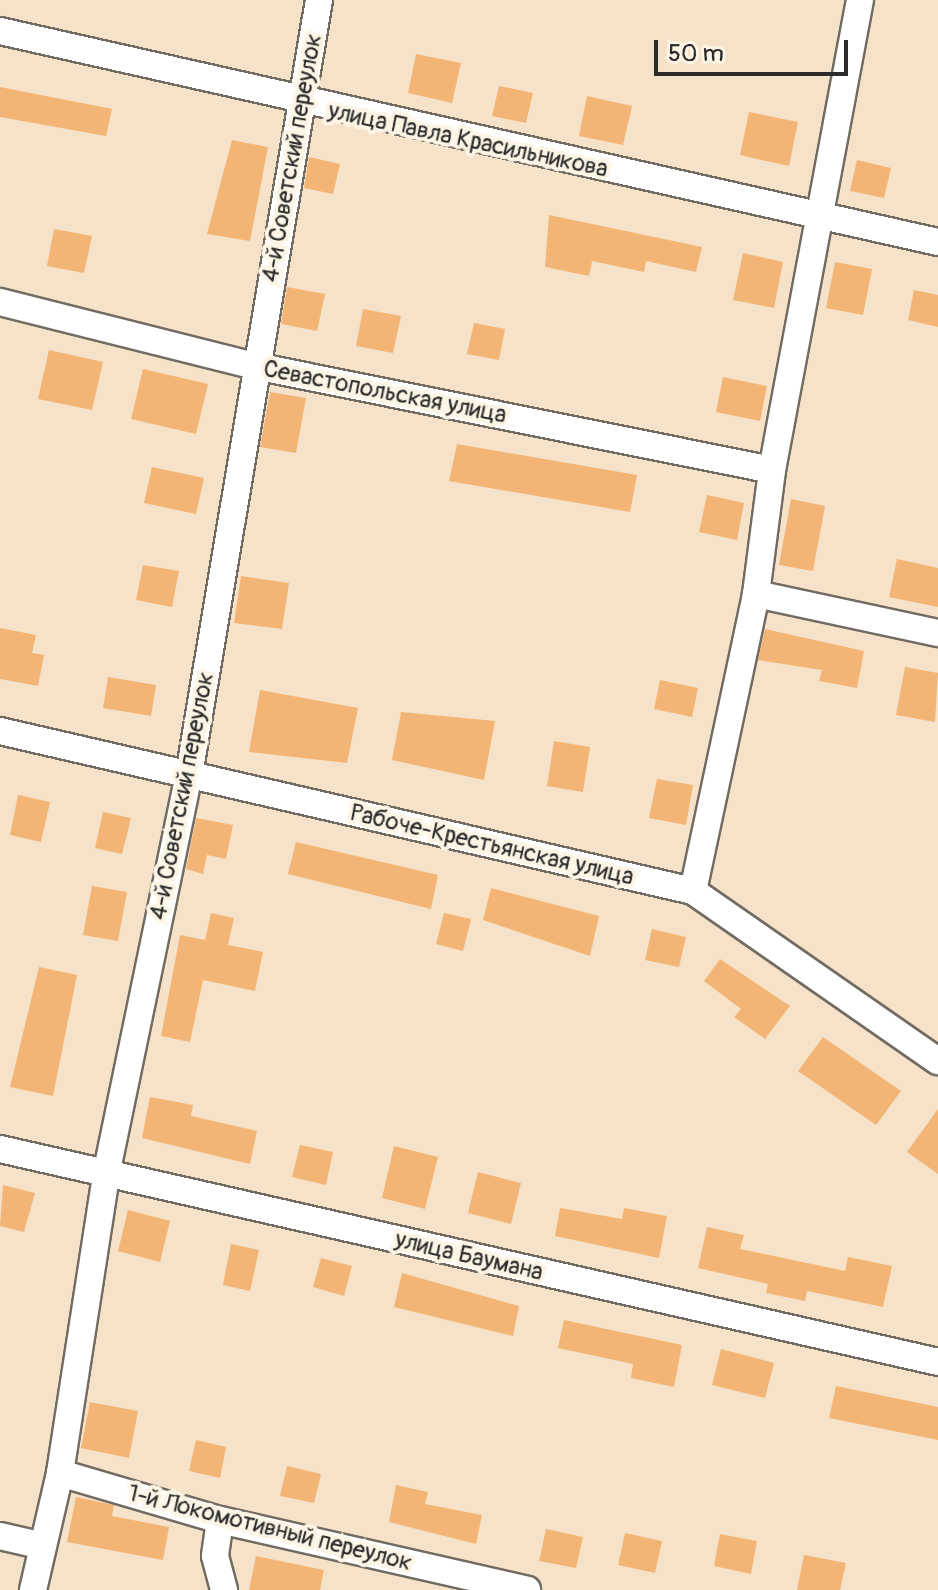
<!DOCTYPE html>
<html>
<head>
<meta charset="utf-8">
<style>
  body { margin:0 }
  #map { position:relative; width:938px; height:1590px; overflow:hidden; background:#f6e2c8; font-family:Pangolin,sans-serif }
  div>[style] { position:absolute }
  .building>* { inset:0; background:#f3b575 }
  .roads { filter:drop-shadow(2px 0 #726b62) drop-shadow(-2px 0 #726b62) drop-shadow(0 2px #726b62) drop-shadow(0 -2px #726b62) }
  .minor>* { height:26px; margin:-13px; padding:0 13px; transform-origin:13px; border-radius:13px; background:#fff }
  span { translate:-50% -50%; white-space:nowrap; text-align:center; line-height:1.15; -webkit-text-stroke:8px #fcf5e5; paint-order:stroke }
  .street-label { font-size:24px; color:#2b2b2b }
  .scale { position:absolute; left:654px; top:40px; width:194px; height:36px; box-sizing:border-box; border:4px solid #2b2b2b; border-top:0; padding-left:10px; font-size:24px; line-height:28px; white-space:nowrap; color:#2b2b2b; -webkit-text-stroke:6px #fcf5e5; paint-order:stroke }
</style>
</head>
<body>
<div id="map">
  <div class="building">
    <i style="clip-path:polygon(416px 54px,461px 63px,452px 103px,408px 93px)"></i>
    <i style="clip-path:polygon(499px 86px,533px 93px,526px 123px,492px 116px)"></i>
    <i style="clip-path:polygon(0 87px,112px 109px,106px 136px,0 117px)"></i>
    <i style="clip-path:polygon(587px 96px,632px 106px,623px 145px,579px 136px)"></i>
    <i style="clip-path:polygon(749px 112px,798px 122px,789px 166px,740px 155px)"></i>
    <i style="clip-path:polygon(232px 140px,268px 147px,250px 241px,207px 234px)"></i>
    <i style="clip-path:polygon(309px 157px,340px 164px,333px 194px,304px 188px)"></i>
    <i style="clip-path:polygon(857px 160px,891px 168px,884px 198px,850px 191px)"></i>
    <i style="clip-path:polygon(549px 215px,702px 247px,696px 272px,646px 261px,644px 272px,592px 261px,589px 276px,545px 267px)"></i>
    <i style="clip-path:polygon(54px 229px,92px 236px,84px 273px,47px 266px)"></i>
    <i style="clip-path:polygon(743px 253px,783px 262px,774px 308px,733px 300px)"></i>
    <i style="clip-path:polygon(835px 262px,872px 269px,863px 315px,826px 308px)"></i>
    <i style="clip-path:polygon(287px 287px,325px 294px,317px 331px,281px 324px)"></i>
    <i style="clip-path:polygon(914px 290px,938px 295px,938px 327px,908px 320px)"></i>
    <i style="clip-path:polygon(363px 309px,401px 316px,393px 353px,356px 346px)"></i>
    <i style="clip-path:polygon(474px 323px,505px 329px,499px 360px,467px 354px)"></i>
    <i style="clip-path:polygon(49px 350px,103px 362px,92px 410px,38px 399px)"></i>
    <i style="clip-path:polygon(143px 369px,208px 384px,196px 434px,131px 419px)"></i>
    <i style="clip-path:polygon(723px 377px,767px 386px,760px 421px,716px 412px)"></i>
    <i style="clip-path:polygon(270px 392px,306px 398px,296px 453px,260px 447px)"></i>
    <i style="clip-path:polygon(457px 444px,637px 475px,630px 512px,449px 481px)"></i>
    <i style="clip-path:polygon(152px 467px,204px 478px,196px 514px,144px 503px)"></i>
    <i style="clip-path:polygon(707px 495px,744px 503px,737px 540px,699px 532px)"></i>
    <i style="clip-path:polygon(791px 499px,825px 506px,813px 571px,779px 565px)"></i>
    <i style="clip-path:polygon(897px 559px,938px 568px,938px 607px,889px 597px)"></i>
    <i style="clip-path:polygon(143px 565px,179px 571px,172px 607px,136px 600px)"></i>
    <i style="clip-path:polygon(241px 576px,289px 583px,282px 629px,234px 623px)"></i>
    <i style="clip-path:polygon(0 628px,36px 635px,32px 653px,44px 655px,38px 686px,0 679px)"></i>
    <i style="clip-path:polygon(765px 629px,864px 651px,857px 688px,819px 681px,822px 670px,758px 660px)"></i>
    <i style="clip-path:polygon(905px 667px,938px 673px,935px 722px,896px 715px)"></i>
    <i style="clip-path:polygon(108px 677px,156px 685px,151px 716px,103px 708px)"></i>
    <i style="clip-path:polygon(660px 680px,698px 688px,692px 717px,654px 709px)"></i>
    <i style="clip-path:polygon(260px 690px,358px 708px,347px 763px,249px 752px)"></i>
    <i style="clip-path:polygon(401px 712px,495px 721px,484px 780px,392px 760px)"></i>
    <i style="clip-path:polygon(554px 741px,590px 747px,583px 792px,547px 786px)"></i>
    <i style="clip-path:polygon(657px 779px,693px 785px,686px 825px,649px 818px)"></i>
    <i style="clip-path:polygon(18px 795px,50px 802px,41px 842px,10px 835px)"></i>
    <i style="clip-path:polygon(103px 812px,131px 818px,122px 854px,95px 848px)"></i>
    <i style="clip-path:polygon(196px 818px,233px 825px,226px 859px,207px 855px,203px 874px,186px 869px)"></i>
    <i style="clip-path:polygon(296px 842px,438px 875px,431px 909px,288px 874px)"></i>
    <i style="clip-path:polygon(92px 886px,127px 892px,118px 941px,83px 935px)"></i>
    <i style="clip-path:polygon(491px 888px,599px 916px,590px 956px,483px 920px)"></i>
    <i style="clip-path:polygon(211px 913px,234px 918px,228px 945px,263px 952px,255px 991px,203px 980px,190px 1042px,161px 1036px,180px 935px,205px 940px)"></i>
    <i style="clip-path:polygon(444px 913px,471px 919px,463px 951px,436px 944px)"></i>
    <i style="clip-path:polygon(652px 929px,686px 937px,679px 967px,645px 960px)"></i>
    <i style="clip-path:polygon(720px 959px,790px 1006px,765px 1039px,734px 1017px,741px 1009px,704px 981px)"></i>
    <i style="clip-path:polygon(39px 967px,77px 975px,53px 1096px,10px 1087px)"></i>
    <i style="clip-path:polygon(823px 1037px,901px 1091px,876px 1125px,798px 1071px)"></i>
    <i style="clip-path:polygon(150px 1097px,193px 1105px,191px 1116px,257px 1131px,250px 1164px,142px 1138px)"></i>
    <i style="clip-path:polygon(938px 1109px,938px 1174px,907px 1152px)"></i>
    <i style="clip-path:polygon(300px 1145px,333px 1152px,326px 1185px,292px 1177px)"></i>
    <i style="clip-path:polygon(394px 1146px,438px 1157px,425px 1209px,382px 1198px)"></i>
    <i style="clip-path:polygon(478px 1172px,521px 1183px,511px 1224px,468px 1213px)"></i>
    <i style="clip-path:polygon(3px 1185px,35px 1193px,24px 1232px,0 1226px)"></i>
    <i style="clip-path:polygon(560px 1208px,622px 1219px,624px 1208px,667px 1216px,659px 1258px,555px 1236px)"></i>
    <i style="clip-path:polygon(128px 1210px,170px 1221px,160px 1262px,118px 1251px)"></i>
    <i style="clip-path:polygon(707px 1227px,744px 1235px,740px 1249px,845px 1271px,848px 1257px,892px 1266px,883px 1307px,807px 1291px,805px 1301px,766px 1293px,768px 1284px,698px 1268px)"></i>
    <i style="clip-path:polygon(231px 1244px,259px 1250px,250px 1291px,223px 1285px)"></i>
    <i style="clip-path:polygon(321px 1258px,352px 1266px,344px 1296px,313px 1287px)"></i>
    <i style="clip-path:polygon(402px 1273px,519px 1306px,513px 1336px,394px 1307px)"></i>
    <i style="clip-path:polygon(564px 1320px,682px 1345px,674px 1387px,631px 1378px,633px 1364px,558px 1348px)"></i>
    <i style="clip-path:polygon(721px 1349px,774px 1363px,765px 1398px,712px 1385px)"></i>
    <i style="clip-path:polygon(836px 1386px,938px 1407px,938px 1440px,829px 1418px)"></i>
    <i style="clip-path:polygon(90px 1402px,138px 1411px,129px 1458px,81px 1448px)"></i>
    <i style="clip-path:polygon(196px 1440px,226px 1447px,220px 1478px,189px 1471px)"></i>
    <i style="clip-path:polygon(287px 1466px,321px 1474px,314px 1503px,280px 1496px)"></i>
    <i style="clip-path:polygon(396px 1485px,428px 1492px,425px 1504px,482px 1515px,476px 1544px,389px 1522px)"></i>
    <i style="clip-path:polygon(76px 1497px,114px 1505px,112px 1516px,169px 1527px,163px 1560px,67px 1542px)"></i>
    <i style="clip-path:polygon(546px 1529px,583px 1537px,576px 1568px,539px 1561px)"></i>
    <i style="clip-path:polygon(625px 1533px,662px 1541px,655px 1573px,618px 1565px)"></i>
    <i style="clip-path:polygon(720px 1534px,757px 1541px,751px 1574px,714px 1566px)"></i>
    <i style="clip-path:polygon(804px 1555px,846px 1563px,840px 1590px,797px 1590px)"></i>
    <i style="clip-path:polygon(256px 1556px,324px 1570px,320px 1590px,249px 1590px)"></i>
  </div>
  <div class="roads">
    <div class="minor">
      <i style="left:0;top:31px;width:961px;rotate:12.68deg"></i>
      <i style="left:0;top:302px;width:263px;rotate:14.1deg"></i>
      <i style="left:255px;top:366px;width:527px;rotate:11.37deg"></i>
      <i style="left:756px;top:594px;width:186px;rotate:12.1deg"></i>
      <i style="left:0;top:731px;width:711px;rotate:13deg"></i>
      <i style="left:693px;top:891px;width:298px;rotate:34.8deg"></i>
      <i style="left:693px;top:891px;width:304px;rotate:-78deg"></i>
      <i style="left:756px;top:594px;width:125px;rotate:-82.6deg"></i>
      <i style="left:772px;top:470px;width:478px;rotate:-79.4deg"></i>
      <i style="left:0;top:1149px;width:962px;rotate:12.79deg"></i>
      <i style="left:60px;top:1473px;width:167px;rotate:16.4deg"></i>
      <i style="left:220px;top:1520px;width:315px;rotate:12.8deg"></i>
      <i style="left:220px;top:1520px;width:36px;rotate:98deg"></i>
      <i style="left:215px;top:1556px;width:35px;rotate:75deg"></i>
      <i style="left:0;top:1536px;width:40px;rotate:13deg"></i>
      <i style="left:33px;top:1590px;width:120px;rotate:-77deg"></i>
      <i style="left:60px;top:1473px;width:302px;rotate:-81.2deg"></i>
      <i style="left:106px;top:1175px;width:409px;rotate:-78.3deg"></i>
      <i style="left:189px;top:775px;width:786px;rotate:-80.48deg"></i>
    </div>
  </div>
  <div class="street-label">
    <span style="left:468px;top:140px;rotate:12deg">улица Павла Красильникова</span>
    <span style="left:292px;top:158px;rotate:-80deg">4-й Советский переулок</span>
    <span style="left:385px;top:392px;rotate:11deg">Севастопольская улица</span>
    <span style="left:182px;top:796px;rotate:-79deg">4-й Советский переулок</span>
    <span style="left:492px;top:845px;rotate:13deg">Рабоче-Крестьянская улица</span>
    <span style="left:469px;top:1256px;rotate:13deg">улица Баумана</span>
    <span style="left:270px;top:1528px;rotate:14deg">1-й Локомотивный переулок</span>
  </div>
  <div class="scale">50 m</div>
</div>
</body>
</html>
